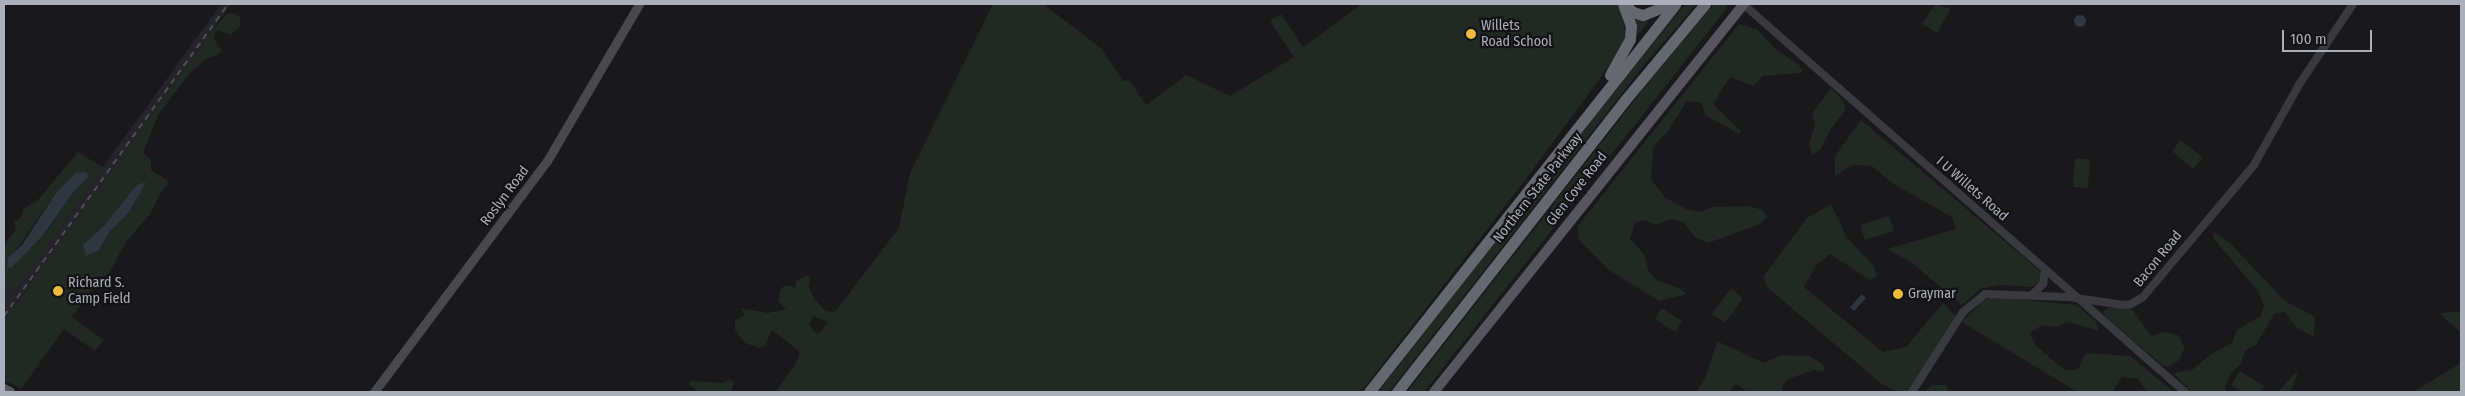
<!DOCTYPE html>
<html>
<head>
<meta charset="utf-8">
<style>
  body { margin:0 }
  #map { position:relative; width:2465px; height:396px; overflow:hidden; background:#19181b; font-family:"Fira Sans Condensed",sans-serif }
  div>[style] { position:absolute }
  .built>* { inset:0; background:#252428 }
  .green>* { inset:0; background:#202922 }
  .water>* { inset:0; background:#2e373f }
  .round { border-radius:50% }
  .tertiary>* { height:8px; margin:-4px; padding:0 4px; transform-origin:4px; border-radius:4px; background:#393a3f }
  .secondary>* { height:9px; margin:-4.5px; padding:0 4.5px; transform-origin:4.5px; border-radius:4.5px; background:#48494f }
  .primary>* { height:10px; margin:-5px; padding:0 5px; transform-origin:5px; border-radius:5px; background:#56575e }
  .motorway>* { height:11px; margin:-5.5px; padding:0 5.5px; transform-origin:5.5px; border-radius:5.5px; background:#666870 }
  .rail>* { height:2px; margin-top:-1px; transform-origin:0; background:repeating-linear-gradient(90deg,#4d4e54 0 6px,transparent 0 11px) }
  .dots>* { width:14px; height:14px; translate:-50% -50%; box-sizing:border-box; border:2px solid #131316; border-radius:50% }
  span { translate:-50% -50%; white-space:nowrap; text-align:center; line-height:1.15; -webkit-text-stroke:4.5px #131316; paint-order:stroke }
  .poi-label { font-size:14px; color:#abafba }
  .left { translate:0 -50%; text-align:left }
  .street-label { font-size:14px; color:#abafba }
  .frame { position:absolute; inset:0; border:5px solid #abafba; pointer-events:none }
  .scale { position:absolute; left:2282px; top:30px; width:90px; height:22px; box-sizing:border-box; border:2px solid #abafba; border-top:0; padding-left:6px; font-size:15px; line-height:18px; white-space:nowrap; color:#abafba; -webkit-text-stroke:4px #131316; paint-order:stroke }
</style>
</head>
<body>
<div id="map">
  <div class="built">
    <i style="clip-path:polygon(221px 4px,231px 4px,4px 320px,4px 281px,16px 287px)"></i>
  </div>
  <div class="green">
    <i style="clip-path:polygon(evenodd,993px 4px,1043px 4px,1101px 48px,1123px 81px,1129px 80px,1146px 105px,1186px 75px,1230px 96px,1294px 57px,1270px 21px,1281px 14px,1303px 47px,1362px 4px,1619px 4px,1628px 40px,1526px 179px,1361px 392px,775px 392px,795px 365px,800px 352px,772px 330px,765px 346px,759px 348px,745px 343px,735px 330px,735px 321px,745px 315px,740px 308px,768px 313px,786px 309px,778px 301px,781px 288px,786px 285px,796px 288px,796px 281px,807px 275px,811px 278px,809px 287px,814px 299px,826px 311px,835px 312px,899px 228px,910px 173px,993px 4px,813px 316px,828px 322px,818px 335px,809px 325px,813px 316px)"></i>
    <i style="clip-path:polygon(1685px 4px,1697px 4px,1645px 64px,1389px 392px,1378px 392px,1597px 111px)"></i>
    <i style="clip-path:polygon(1714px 4px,1727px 4px,1727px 8px,1424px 392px,1407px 392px,1651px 79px)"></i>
    <i style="clip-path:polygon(1935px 4px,1951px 9px,1937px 33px,1922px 24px)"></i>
    <i style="clip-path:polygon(233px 13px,240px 17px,241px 26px,230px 35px,219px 30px,215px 32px,214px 39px,222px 51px,216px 56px,207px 58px,188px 75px,158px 115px,143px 153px,151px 160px,151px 170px,167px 180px,168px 184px,159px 195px,151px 213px,126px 242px,108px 275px,98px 281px,72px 317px,104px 340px,95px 351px,64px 329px,21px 389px,4px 380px,4px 320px,213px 29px,227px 14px)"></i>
    <i style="clip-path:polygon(1638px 17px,1646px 18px,1648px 22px,1637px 36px,1634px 34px,1634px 20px)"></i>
    <i style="clip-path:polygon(1739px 24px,1757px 29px,1775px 49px,1798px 64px,1803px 70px,1801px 73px,1763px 76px,1753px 86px,1730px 77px,1713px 104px,1741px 131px,1739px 134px,1705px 115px,1702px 103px,1687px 101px,1668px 131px,1653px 147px,1651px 180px,1666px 198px,1686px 209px,1701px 212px,1712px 207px,1749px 206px,1763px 210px,1767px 218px,1758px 225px,1708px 243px,1696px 238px,1683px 222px,1671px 219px,1655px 225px,1643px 220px,1635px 223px,1630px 239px,1644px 254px,1649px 272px,1658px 281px,1679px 288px,1687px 294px,1659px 301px,1609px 270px,1579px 240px,1577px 227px)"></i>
    <i style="clip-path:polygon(1831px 88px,1844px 102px,1845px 111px,1830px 130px,1821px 149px,1812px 155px,1809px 144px,1815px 126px,1812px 114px)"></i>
    <i style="clip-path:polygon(1861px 120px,2039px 270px,2042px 277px,2038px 283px,2031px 287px,2000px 285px,1980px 289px,1962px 305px,1911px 262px,1887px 249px,1956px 229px,1952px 217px,1892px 183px,1872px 166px,1852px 165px,1835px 176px,1835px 156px)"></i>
    <i style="clip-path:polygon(2181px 140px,2203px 158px,2193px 169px,2172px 151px)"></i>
    <i style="clip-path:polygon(evenodd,78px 152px,104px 168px,16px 288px,8px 286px,4px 283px,4px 252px,7px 240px,16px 230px,14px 222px,21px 218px,23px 209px,37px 201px,78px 152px,85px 172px,85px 181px,75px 190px,46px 233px,5px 266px,58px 190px,76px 173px,85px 172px)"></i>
    <i style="clip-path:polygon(2075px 158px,2090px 160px,2088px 188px,2073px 187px)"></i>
    <i style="clip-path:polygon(1831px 204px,1847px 238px,1874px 266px,1877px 276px,1870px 280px,1830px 254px,1816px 265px,1804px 287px,1883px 352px,1906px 347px,1943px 303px,1956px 316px,1908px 392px,1898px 392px,1882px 384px,1768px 288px,1763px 277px,1807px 218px)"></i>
    <i style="clip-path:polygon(1889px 216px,1894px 231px,1865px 240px,1860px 225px)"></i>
    <i style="clip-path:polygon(2213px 232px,2229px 242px,2285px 301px,2315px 317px,2314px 337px,2297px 328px,2285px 312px,2274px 314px,2256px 345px,2245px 350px,2241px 363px,2231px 373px,2225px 387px,2227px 392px,2192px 392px,2173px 373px,2192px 370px,2211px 354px,2232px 343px,2237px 330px,2261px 316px,2264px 305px,2257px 290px,2214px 239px)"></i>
    <i style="clip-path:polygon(1731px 288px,1743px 298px,1725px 323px,1712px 314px)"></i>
    <i style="clip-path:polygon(1994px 297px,2077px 305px,2096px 322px,2099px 331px,2069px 322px,2056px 327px,2042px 325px,2030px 333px,2036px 346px,2065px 370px,2078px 369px,2086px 353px,2130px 356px,2174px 392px,2147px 392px,2138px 379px,2122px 377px,2112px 392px,2077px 392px,1962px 322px,1984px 300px)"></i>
    <i style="clip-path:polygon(2109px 307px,2132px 309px,2151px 336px,2165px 332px,2178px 335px,2185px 348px,2178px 361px,2168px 367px,2162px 365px,2106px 317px,2103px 312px)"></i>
    <i style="clip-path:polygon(1662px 308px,1682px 321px,1675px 332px,1655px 319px)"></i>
    <i style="clip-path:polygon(2461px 311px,2461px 333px,2439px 313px)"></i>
    <i style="clip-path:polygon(1717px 341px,1764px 363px,1781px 355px,1809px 356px,1823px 364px,1825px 372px,1814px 370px,1788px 379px,1782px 386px,1782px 392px,1748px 392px,1736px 384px,1729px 392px,1696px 392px,1706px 376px)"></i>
    <i style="clip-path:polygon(2461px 358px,2461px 392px,2413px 392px,2459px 364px)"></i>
    <i style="clip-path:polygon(2240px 371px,2264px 386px,2260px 392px,2242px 392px,2231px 385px)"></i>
    <i style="clip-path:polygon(2298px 373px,2290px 392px,2278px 392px,2294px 374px)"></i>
    <i style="clip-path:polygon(730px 379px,734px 383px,731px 392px,699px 392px,688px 384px,692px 381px,723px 383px)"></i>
    <i style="clip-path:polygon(1932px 385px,1946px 385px,1948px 392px,1924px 392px)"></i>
  </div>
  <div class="water">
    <i class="round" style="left:2074px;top:15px;width:12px;height:12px"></i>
    <i style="clip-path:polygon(85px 172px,89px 176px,75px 190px,45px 233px,12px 267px,7px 268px,8px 258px,22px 245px,58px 190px,76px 173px)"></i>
    <i style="clip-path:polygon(146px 182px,129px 212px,109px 232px,99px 250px,86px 256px,83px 245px,103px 227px,137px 185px)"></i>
    <i style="clip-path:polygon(1862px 294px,1866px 298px,1854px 311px,1850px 307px)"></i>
  </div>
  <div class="tertiary">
    <i style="left:1743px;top:4px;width:588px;rotate:41.28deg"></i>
    <i style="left:2032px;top:295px;width:16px;rotate:-45deg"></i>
    <i style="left:2043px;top:284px;width:15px;rotate:-82deg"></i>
    <i style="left:1912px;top:392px;width:95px;rotate:-57.5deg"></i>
    <i style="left:1963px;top:312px;width:28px;rotate:-39deg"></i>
    <i style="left:1985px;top:294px;width:84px;rotate:2deg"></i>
    <i style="left:2069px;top:297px;width:55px;rotate:8.4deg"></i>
    <i style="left:2123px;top:305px;width:8px;rotate:-7deg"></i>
    <i style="left:2131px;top:304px;width:14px;rotate:-30deg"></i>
    <i style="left:2143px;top:297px;width:172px;rotate:-49.9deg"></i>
    <i style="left:2254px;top:165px;width:94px;rotate:-60.7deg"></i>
    <i style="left:2300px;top:83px;width:95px;rotate:-56.1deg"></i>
  </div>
  <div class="secondary">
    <i style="left:374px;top:392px;width:289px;rotate:-53.2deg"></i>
    <i style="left:547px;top:161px;width:182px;rotate:-59.6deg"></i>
  </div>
  <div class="primary">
    <i style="left:4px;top:389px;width:7px;rotate:27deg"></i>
    <i style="left:1434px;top:392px;width:497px;rotate:-51.4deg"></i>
  </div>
  <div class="motorway">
    <i style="left:1624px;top:4px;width:12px;rotate:42deg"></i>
    <i style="left:1633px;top:12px;width:10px;rotate:17deg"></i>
    <i style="left:1643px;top:15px;width:29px;rotate:-22deg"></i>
    <i style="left:1610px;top:75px;width:41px;rotate:-60.9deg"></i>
    <i style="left:1630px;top:39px;width:13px;rotate:-86deg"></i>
    <i style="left:1631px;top:26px;width:23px;rotate:-110deg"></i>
    <i style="left:1369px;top:392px;width:494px;rotate:-51.7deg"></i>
    <i style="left:1397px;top:392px;width:370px;rotate:-52deg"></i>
    <i style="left:1625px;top:100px;width:125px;rotate:-50.2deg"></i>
  </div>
  <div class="rail">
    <i style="left:4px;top:316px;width:384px;rotate:-54.3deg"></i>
  </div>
  <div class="dots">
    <i style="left:1471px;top:34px;background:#efba3c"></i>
    <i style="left:58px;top:291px;background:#efba3c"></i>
    <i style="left:1898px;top:294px;background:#efba3c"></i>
  </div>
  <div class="poi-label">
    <span class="left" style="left:1481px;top:34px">Willets<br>Road School</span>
    <span class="left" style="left:68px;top:291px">Richard S.<br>Camp Field</span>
    <span class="left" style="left:1908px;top:294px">Graymar</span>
  </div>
  <div class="street-label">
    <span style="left:1538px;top:188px;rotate:-52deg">Northern State Parkway</span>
    <span style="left:1577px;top:189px;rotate:-52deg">Glen Cove Road</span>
    <span style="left:1972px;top:189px;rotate:41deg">I U Willets Road</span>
    <span style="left:505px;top:196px;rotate:-53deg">Roslyn Road</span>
    <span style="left:2158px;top:259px;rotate:-51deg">Bacon Road</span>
  </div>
  <div class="frame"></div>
  <div class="scale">100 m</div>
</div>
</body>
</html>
